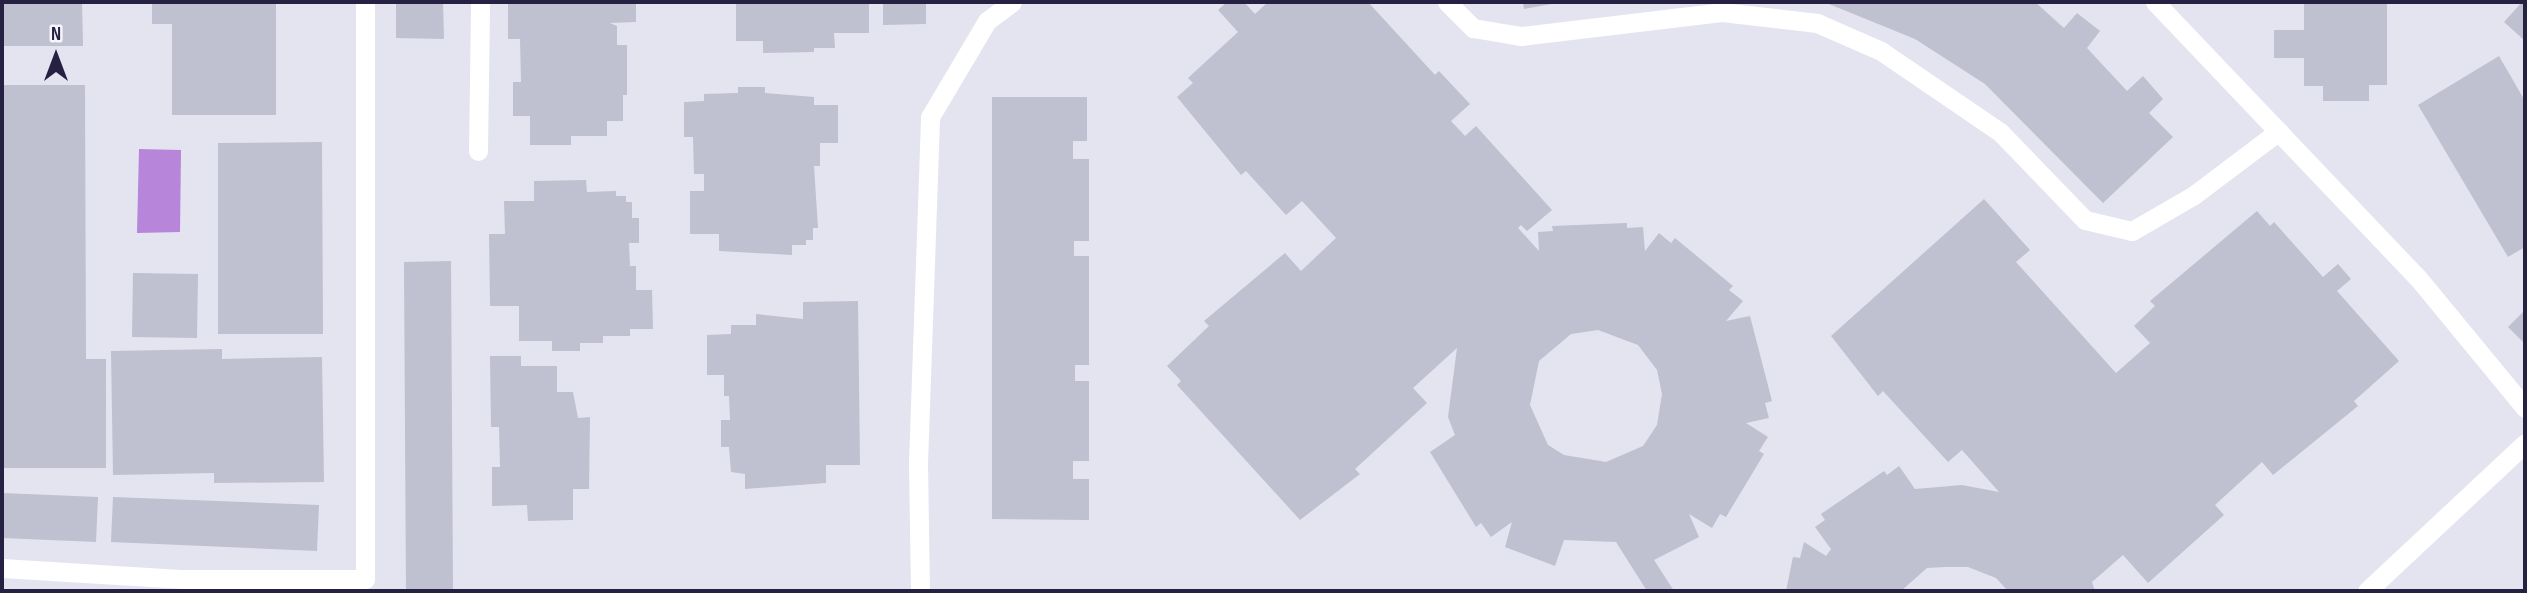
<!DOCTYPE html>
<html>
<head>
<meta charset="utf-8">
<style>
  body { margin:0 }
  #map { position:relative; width:2527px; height:593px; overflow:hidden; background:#e3e4ef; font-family:"Sofia Sans Condensed",sans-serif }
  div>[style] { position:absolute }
  .water>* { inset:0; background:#b785da }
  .building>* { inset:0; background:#bfc0d0 }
  .service>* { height:19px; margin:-9.5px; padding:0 9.5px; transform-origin:9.5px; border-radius:9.5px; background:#fff }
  span { translate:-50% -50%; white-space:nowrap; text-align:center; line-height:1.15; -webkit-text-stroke:5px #f5f5fb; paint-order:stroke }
  .frame { position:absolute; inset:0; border:4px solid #262043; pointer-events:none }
  .north { position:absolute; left:21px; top:21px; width:70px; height:70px; -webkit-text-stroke:5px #f5f5fb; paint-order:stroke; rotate:0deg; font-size:19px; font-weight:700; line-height:28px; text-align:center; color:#262043 }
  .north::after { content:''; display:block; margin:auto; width:24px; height:32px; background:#262043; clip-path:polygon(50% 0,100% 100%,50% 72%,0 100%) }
</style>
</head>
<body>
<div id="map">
  <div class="water">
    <i style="clip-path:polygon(139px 149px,181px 150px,180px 232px,137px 233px)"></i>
  </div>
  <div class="building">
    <i style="clip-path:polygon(2px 2px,82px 2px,83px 46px,2px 46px)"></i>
    <i style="clip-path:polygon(152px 2px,276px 2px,276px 115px,172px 115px,172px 24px,152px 24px)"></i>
    <i style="clip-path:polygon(396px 2px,443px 2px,444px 39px,396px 38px)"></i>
    <i style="clip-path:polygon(508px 2px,636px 2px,636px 22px,610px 23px,617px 26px,617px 45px,627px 45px,627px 95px,623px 95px,623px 121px,607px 121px,607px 136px,571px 136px,571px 145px,530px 145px,530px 116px,513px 116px,513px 82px,521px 82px,520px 39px,508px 39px)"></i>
    <i style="clip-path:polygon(736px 2px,869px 2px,869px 33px,834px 33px,835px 48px,814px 48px,814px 52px,763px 53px,763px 41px,736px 41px)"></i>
    <i style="clip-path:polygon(883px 2px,926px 2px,926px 24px,883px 25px)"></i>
    <i style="clip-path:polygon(evenodd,1227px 2px,1244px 2px,1255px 14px,1268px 2px,1368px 2px,1435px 75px,1439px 71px,1470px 104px,1451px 121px,1465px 136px,1476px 126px,1552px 210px,1527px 231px,1521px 225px,1518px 228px,1539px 251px,1538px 232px,1553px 231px,1552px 226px,1627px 223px,1627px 228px,1643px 227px,1645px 251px,1659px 233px,1671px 243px,1675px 238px,1733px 286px,1729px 290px,1743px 301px,1726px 321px,1750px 316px,1772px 401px,1765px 403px,1769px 418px,1746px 423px,1768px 437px,1759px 451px,1764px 454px,1726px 517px,1720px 514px,1712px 528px,1689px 514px,1699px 537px,1654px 560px,1674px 591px,1647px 591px,1616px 542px,1564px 540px,1555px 566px,1505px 547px,1512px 522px,1491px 537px,1481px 523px,1476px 527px,1430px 452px,1455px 435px,1448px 417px,1457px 348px,1413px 388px,1427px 403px,1355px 469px,1360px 474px,1300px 520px,1177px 385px,1181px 381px,1167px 366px,1209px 326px,1204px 321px,1285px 253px,1301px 271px,1336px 238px,1302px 201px,1286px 215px,1246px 171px,1241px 175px,1177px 97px,1193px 83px,1188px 78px,1238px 32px,1218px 10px,1227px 2px,1598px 330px,1638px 345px,1657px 370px,1662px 394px,1657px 425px,1643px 446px,1606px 462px,1564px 455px,1548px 445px,1530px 405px,1539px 361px,1571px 334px,1598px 330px)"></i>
    <i style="clip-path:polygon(1523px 2px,1557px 2px,1557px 3px,1524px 9px)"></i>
    <i style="clip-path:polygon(1824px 2px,2035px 2px,2064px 28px,2077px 13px,2100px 31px,2087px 48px,2127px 91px,2143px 76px,2163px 99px,2149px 113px,2173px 137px,2103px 203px,1985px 84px,1915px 39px)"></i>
    <i style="clip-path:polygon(2304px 2px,2387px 2px,2387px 85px,2369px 85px,2369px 101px,2323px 101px,2323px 86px,2304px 86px,2304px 58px,2274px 58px,2274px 30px,2304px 30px)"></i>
    <i style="clip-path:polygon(2522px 2px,2525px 2px,2525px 41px,2504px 22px)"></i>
    <i style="clip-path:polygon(2499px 56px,2525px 101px,2525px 247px,2508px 257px,2418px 105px)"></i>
    <i style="clip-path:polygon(2px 85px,85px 85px,86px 359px,106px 359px,106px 468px,2px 468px)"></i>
    <i style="clip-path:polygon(738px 87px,765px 87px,765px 93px,814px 97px,814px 105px,838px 105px,838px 143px,820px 143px,820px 166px,814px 166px,818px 228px,813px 228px,813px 240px,806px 240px,806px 245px,792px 245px,792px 255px,719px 251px,719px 234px,690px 234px,690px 191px,704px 191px,704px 174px,694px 174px,693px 137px,684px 137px,684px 102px,704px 101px,704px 94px,738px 93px)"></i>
    <i style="clip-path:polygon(992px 97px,1087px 97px,1087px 141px,1073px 141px,1073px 159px,1089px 159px,1089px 241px,1074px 241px,1074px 256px,1089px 256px,1089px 365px,1075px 365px,1075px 381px,1089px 381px,1089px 461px,1073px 461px,1073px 479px,1089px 479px,1089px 520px,992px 519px)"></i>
    <i style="clip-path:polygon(322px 142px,323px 334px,218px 334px,218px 143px)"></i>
    <i style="clip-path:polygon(586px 180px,587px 192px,616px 191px,616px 196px,626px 196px,626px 202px,632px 202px,632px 218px,639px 218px,639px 243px,629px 243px,630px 266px,636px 266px,636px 290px,652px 290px,653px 329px,630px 329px,630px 336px,603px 336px,603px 343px,580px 343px,580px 351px,552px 351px,552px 341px,519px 341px,519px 306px,490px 306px,489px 234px,505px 234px,504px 201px,534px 201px,534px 181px)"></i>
    <i style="clip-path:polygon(1984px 199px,2030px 250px,2016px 262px,2116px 373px,2150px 343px,2134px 326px,2155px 306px,2150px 301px,2257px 211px,2270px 226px,2274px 222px,2323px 277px,2338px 264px,2351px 279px,2337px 291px,2399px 361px,2354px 401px,2358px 406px,2273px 475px,2262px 462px,2215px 505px,2224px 515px,2148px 583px,2123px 555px,2092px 582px,2095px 591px,2008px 591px,1996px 578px,1968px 567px,1945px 567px,1927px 568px,1901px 591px,1786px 591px,1793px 557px,1800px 558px,1804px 542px,1826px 556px,1831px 549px,1815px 527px,1825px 520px,1821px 514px,1884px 471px,1887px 475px,1899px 466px,1915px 489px,1962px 485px,1999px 492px,1962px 450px,1948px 462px,1883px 391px,1878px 396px,1831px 336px)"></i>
    <i style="clip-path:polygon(451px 261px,453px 591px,406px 591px,404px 262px)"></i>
    <i style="clip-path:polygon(133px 273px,198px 274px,197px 338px,132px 337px)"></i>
    <i style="clip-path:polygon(858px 301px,860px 465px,826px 465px,826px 483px,745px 489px,745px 474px,731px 472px,729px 447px,721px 447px,721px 420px,730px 420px,729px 396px,724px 396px,724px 375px,707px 375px,707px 335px,731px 334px,731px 325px,756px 325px,756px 314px,803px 319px,803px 302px)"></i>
    <i style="clip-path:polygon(2525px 310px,2525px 344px,2508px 327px)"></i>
    <i style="clip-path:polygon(222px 349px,222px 359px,322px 357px,324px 482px,214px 483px,214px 473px,113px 475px,111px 351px)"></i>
    <i style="clip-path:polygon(490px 356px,521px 356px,521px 366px,557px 366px,557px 392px,573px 392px,578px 418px,590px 417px,589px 489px,573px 489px,573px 520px,528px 521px,527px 505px,492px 506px,492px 467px,500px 467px,499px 427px,491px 427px)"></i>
    <i style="clip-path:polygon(2px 493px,98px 497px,96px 542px,2px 538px)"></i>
    <i style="clip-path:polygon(113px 497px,319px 505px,317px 551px,111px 542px)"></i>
  </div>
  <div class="service">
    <i style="left:1447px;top:2px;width:37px;rotate:45deg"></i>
    <i style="left:1473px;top:28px;width:49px;rotate:9.5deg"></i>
    <i style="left:1521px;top:36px;width:202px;rotate:-6.8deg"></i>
    <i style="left:1722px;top:12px;width:96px;rotate:6.6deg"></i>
    <i style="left:1817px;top:23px;width:70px;rotate:23.6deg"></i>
    <i style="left:1881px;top:51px;width:145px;rotate:34.3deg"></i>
    <i style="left:2001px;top:133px;width:121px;rotate:46deg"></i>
    <i style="left:2085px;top:220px;width:48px;rotate:13.2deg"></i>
    <i style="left:2132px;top:231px;width:72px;rotate:-30.1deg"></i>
    <i style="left:2194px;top:195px;width:106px;rotate:-37deg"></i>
    <i style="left:2155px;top:2px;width:381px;rotate:46.4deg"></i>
    <i style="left:2418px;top:278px;width:168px;rotate:50.5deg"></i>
    <i style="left:478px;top:151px;width:149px;rotate:-89.2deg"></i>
    <i style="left:2px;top:568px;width:182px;rotate:3.5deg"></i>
    <i style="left:184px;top:579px;width:181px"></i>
    <i style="left:365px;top:579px;width:577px;rotate:-90deg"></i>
    <i style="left:920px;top:591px;width:128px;rotate:-90.9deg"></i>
    <i style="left:918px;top:463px;width:346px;rotate:-88deg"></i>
    <i style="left:930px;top:117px;width:112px;rotate:-59.3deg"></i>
    <i style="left:987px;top:21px;width:31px;rotate:-37deg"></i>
    <i style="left:2367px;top:591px;width:216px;rotate:-43.1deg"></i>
  </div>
  <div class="frame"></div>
  <div class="north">N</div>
</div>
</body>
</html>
